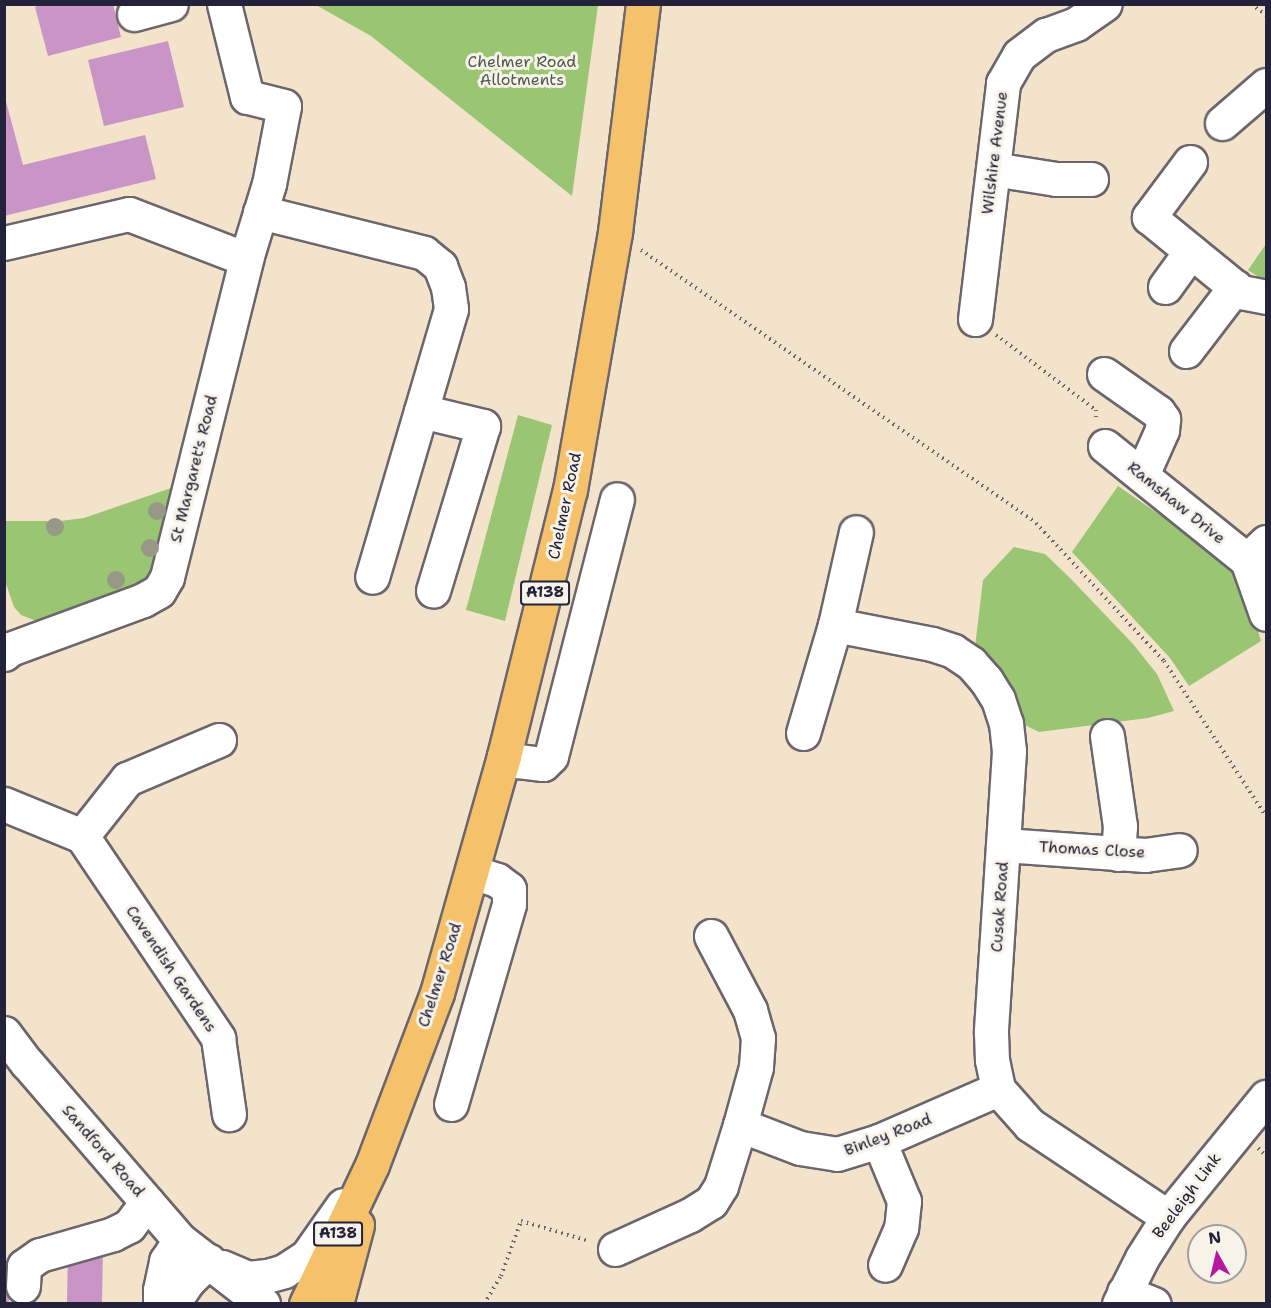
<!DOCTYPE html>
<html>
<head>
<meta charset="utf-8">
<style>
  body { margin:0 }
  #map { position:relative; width:1271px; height:1308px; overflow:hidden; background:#f3e3ca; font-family:"Shantell Sans",sans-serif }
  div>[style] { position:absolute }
  .green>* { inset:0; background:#9ac572 }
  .building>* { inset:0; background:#c895c6 }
  .path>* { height:4px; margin-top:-2px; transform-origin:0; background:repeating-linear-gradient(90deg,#6b666d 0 1.5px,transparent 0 6px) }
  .roads { filter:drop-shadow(2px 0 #6b666d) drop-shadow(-2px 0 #6b666d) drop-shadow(0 2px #6b666d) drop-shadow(0 -2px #6b666d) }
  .minor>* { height:33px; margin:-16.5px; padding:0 16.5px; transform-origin:16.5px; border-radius:16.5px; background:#fff }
  .major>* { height:33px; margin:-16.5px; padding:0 16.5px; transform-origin:16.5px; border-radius:16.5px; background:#f5c16b }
  .trees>* { width:18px; height:18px; margin:-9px; border-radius:50%; background:#979886 }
  span { translate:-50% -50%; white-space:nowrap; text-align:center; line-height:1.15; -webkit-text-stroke:6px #f7f3e8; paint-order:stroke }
  .shield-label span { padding:2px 4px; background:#f7f3e8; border:2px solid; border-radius:4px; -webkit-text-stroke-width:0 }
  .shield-label { font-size:15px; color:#22223b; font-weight:700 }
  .park-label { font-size:16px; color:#4c5b4e }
  .street-label { font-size:16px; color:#22223b }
  .frame { position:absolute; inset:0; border:6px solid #22223b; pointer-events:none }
  .north { position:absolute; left:1187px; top:1224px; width:60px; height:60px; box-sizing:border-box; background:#f7f3e8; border:2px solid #a29fa3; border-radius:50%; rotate:352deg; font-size:16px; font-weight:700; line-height:24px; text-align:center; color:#22223b }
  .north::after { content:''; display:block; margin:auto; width:21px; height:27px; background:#b5179e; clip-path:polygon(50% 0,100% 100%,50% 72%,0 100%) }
</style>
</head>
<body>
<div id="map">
  <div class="green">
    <i style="clip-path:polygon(316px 5px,598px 5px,572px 196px,371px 36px)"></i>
    <i style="clip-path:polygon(1266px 244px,1266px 282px,1248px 270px)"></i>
    <i style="clip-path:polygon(518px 415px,552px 425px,505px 621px,466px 610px)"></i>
    <i style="clip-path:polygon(1118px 486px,1240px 570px,1261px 641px,1189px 686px,1170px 658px,1072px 552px)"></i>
    <i style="clip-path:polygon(174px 487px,152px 571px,145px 581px,136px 587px,44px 620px,34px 620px,21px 615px,14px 607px,5px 581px,5px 521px,60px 521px,84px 518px)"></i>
    <i style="clip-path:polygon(1014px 547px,1045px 554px,1071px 579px,1133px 644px,1157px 674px,1174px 711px,1148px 718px,1039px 732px,1025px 725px,1008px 684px,992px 661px,975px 647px,983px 580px)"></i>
  </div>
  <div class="building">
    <i style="clip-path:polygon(45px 4px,113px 4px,121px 37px,48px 56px,35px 7px)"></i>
    <i style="clip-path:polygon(168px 41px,184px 107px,104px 126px,88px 60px)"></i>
    <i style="clip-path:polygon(4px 94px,23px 165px,145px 135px,156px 179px,4px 216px)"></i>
    <i style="clip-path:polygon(68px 1247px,103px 1247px,102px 1304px,67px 1304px)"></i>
    <i style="clip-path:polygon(4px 1279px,8px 1279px,9px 1304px,4px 1304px)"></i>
  </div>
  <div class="path">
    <i style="left:1251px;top:4px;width:19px;rotate:36deg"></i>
    <i style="left:641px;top:250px;width:480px;rotate:34.6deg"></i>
    <i style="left:1036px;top:523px;width:188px;rotate:47.2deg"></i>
    <i style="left:1164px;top:661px;width:186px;rotate:56.7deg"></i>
    <i style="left:996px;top:335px;width:125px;rotate:36.9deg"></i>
    <i style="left:1096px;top:410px;width:11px;rotate:90deg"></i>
    <i style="left:1258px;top:1148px;width:11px;rotate:45deg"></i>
    <i style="left:484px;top:1304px;width:33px;rotate:-59deg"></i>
    <i style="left:501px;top:1276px;width:59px;rotate:-70deg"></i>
    <i style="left:521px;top:1221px;width:71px;rotate:16.4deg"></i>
  </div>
  <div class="roads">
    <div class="minor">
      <i style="left:134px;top:14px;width:38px;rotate:-15deg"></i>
      <i style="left:1222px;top:123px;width:58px;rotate:-40.8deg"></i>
      <i style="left:1190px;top:162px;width:69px;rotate:126.7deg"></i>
      <i style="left:1149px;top:217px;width:119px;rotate:39.2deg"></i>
      <i style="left:1241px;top:292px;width:25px;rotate:11deg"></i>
      <i style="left:993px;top:169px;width:64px;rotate:9deg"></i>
      <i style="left:1056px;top:179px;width:35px"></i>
      <i style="left:260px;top:212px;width:169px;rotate:14deg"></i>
      <i style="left:424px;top:253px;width:21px;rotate:39deg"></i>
      <i style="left:440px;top:266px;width:22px;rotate:69deg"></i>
      <i style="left:448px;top:287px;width:22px;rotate:82deg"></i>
      <i style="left:451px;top:309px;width:279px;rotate:106.4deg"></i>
      <i style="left:4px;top:243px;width:128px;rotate:-13.1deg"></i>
      <i style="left:129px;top:214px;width:125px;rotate:21deg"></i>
      <i style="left:1165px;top:287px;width:44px;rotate:-54.2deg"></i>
      <i style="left:975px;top:319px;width:238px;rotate:-83.2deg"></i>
      <i style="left:1003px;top:83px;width:32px;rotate:-60deg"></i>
      <i style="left:1019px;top:55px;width:34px;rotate:-37deg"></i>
      <i style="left:1046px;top:35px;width:32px;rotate:-20deg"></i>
      <i style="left:1076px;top:24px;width:35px;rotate:-35deg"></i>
      <i style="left:1186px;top:351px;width:81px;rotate:-52.6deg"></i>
      <i style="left:1104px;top:374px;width:66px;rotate:35.1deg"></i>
      <i style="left:1158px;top:412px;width:9px;rotate:54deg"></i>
      <i style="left:1163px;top:419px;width:11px;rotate:95deg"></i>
      <i style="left:1162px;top:430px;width:49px;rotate:114deg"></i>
      <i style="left:421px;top:411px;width:64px;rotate:13.6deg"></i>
      <i style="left:483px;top:426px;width:172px;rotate:106.9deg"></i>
      <i style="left:1105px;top:446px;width:182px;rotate:38.8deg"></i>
      <i style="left:1266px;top:542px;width:26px;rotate:137deg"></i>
      <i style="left:1247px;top:560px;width:57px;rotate:70.6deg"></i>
      <i style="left:835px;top:625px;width:99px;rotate:11.1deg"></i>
      <i style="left:932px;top:644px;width:22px;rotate:18deg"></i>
      <i style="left:953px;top:651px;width:22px;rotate:34deg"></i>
      <i style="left:971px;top:663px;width:23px;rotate:49deg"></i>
      <i style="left:986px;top:680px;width:22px;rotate:58deg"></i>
      <i style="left:998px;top:699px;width:25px;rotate:72deg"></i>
      <i style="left:1006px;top:723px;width:28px;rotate:84deg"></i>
      <i style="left:1009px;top:751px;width:282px;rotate:93.7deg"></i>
      <i style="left:991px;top:1032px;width:28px;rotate:88deg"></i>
      <i style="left:992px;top:1060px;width:30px;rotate:78deg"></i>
      <i style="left:998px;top:1089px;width:48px;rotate:48.4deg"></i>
      <i style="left:1030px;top:1125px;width:166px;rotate:33.7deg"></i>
      <i style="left:4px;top:654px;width:8px;rotate:-40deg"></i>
      <i style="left:10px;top:649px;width:142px;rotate:-20.2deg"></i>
      <i style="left:143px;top:600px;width:18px;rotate:-29deg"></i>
      <i style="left:159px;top:591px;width:16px;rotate:-60deg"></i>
      <i style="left:167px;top:577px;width:328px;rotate:-76deg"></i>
      <i style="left:246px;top:259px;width:78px;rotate:-73deg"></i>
      <i style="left:269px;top:184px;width:79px;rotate:-79.1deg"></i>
      <i style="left:284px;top:106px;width:38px;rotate:-166deg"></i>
      <i style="left:247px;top:97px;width:96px;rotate:-103.9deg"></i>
      <i style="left:803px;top:733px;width:113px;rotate:-73.5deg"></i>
      <i style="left:835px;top:625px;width:95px;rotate:-77.3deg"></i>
      <i style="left:1107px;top:736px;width:91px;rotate:81.8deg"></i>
      <i style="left:1120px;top:826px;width:28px;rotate:94deg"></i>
      <i style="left:504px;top:756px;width:15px;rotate:20deg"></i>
      <i style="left:518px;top:761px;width:25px;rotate:7deg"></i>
      <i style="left:543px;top:764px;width:11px;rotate:-45deg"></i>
      <i style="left:551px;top:756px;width:265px;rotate:-75.6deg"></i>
      <i style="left:4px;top:804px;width:84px;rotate:22.3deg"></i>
      <i style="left:82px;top:836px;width:244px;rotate:56deg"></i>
      <i style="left:218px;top:1038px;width:77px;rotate:81.8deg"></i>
      <i style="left:82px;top:836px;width:73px;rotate:-51.7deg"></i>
      <i style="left:127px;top:779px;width:100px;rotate:-23deg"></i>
      <i style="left:1004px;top:845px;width:141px;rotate:4.1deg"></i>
      <i style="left:1145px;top:855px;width:35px;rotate:-8deg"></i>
      <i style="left:711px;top:936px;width:84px;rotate:62.2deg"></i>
      <i style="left:750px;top:1010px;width:29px;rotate:74deg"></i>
      <i style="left:758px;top:1038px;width:29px;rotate:94deg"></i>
      <i style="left:756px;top:1067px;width:60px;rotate:105.4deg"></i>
      <i style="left:4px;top:1033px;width:38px;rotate:53deg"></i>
      <i style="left:27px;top:1063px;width:234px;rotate:49.2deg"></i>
      <i style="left:180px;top:1240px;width:105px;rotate:37.6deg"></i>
      <i style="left:451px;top:1104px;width:208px;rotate:-73.8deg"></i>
      <i style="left:509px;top:904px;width:15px;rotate:-90deg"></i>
      <i style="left:509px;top:889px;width:15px;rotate:-143deg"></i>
      <i style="left:497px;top:880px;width:26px;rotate:-162deg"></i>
      <i style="left:879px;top:1141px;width:65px;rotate:67.4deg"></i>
      <i style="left:904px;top:1201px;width:27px;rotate:96deg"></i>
      <i style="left:901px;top:1228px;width:40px;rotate:113.4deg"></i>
      <i style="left:615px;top:1249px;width:82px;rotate:-24.4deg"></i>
      <i style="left:690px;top:1215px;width:25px;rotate:-32deg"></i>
      <i style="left:711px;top:1202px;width:19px;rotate:-58deg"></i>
      <i style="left:721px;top:1186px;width:64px;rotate:-72.7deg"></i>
      <i style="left:740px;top:1125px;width:64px;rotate:21deg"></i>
      <i style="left:800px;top:1148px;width:37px;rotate:9deg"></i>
      <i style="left:837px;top:1154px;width:44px;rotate:-17.2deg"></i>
      <i style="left:879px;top:1141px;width:130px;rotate:-23.6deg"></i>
      <i style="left:222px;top:1267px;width:28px;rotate:23deg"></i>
      <i style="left:248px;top:1278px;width:19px;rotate:-6deg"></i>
      <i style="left:267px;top:1276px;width:18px;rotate:-16deg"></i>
      <i style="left:284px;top:1271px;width:27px;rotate:-33deg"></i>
      <i style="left:307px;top:1256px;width:62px;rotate:-54.8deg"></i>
      <i style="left:23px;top:1286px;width:20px;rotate:-87deg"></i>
      <i style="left:24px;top:1266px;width:19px;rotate:-35deg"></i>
      <i style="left:40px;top:1255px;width:76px;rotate:-16deg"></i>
      <i style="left:113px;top:1234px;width:18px;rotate:-27deg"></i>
      <i style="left:129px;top:1226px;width:30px;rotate:-53deg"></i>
      <i style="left:1124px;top:1292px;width:32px;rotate:22deg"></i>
      <i style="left:160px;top:1304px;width:14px;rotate:-90deg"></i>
      <i style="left:160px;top:1290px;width:30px;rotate:-78deg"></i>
      <i style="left:166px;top:1261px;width:25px;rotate:-56deg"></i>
      <i style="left:172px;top:1304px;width:28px;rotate:-55deg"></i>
      <i style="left:188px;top:1281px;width:29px;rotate:-44deg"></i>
      <i style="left:1119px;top:1304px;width:51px;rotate:-63.4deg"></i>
      <i style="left:1142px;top:1258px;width:49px;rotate:-57.6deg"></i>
      <i style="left:1168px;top:1217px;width:155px;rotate:-50.8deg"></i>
    </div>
    <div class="major">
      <i style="left:306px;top:1304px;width:154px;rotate:-64.6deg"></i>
      <i style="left:372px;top:1165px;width:184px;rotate:-69.3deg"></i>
      <i style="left:437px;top:993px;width:246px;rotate:-74.2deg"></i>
      <i style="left:504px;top:756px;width:274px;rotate:-76.1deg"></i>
      <i style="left:570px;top:490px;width:262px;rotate:-80.1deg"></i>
      <i style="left:615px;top:232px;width:230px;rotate:-83deg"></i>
      <i style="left:336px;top:1304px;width:82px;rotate:-75.1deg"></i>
    </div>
  </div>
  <div class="trees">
    <i style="left:157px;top:511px"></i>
    <i style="left:55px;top:527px"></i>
    <i style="left:150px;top:548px"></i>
    <i style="left:116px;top:580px"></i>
  </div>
  <div class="shield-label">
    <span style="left:545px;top:593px">A138</span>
    <span style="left:338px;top:1234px">A138</span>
  </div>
  <div class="park-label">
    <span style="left:522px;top:71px">Chelmer Road<br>Allotments</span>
  </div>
  <div class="street-label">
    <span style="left:995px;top:153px;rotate:-83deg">Wilshire Avenue</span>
    <span style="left:194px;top:469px;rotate:-76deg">St Margaret's Road</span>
    <span style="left:1176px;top:503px;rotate:39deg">Ramshaw Drive</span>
    <span style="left:565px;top:506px;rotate:-78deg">Chelmer Road</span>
    <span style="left:1092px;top:850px;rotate:3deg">Thomas Close</span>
    <span style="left:1000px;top:907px;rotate:-86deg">Cusak Road</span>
    <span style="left:171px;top:969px;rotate:56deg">Cavendish Gardens</span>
    <span style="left:440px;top:975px;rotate:-72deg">Chelmer Road</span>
    <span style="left:888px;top:1135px;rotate:-21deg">Binley Road</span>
    <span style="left:103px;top:1151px;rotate:49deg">Sandford Road</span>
    <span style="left:1187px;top:1196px;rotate:-53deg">Beeleigh Link</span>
  </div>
  <div class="frame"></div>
  <div class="north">N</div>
</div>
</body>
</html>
